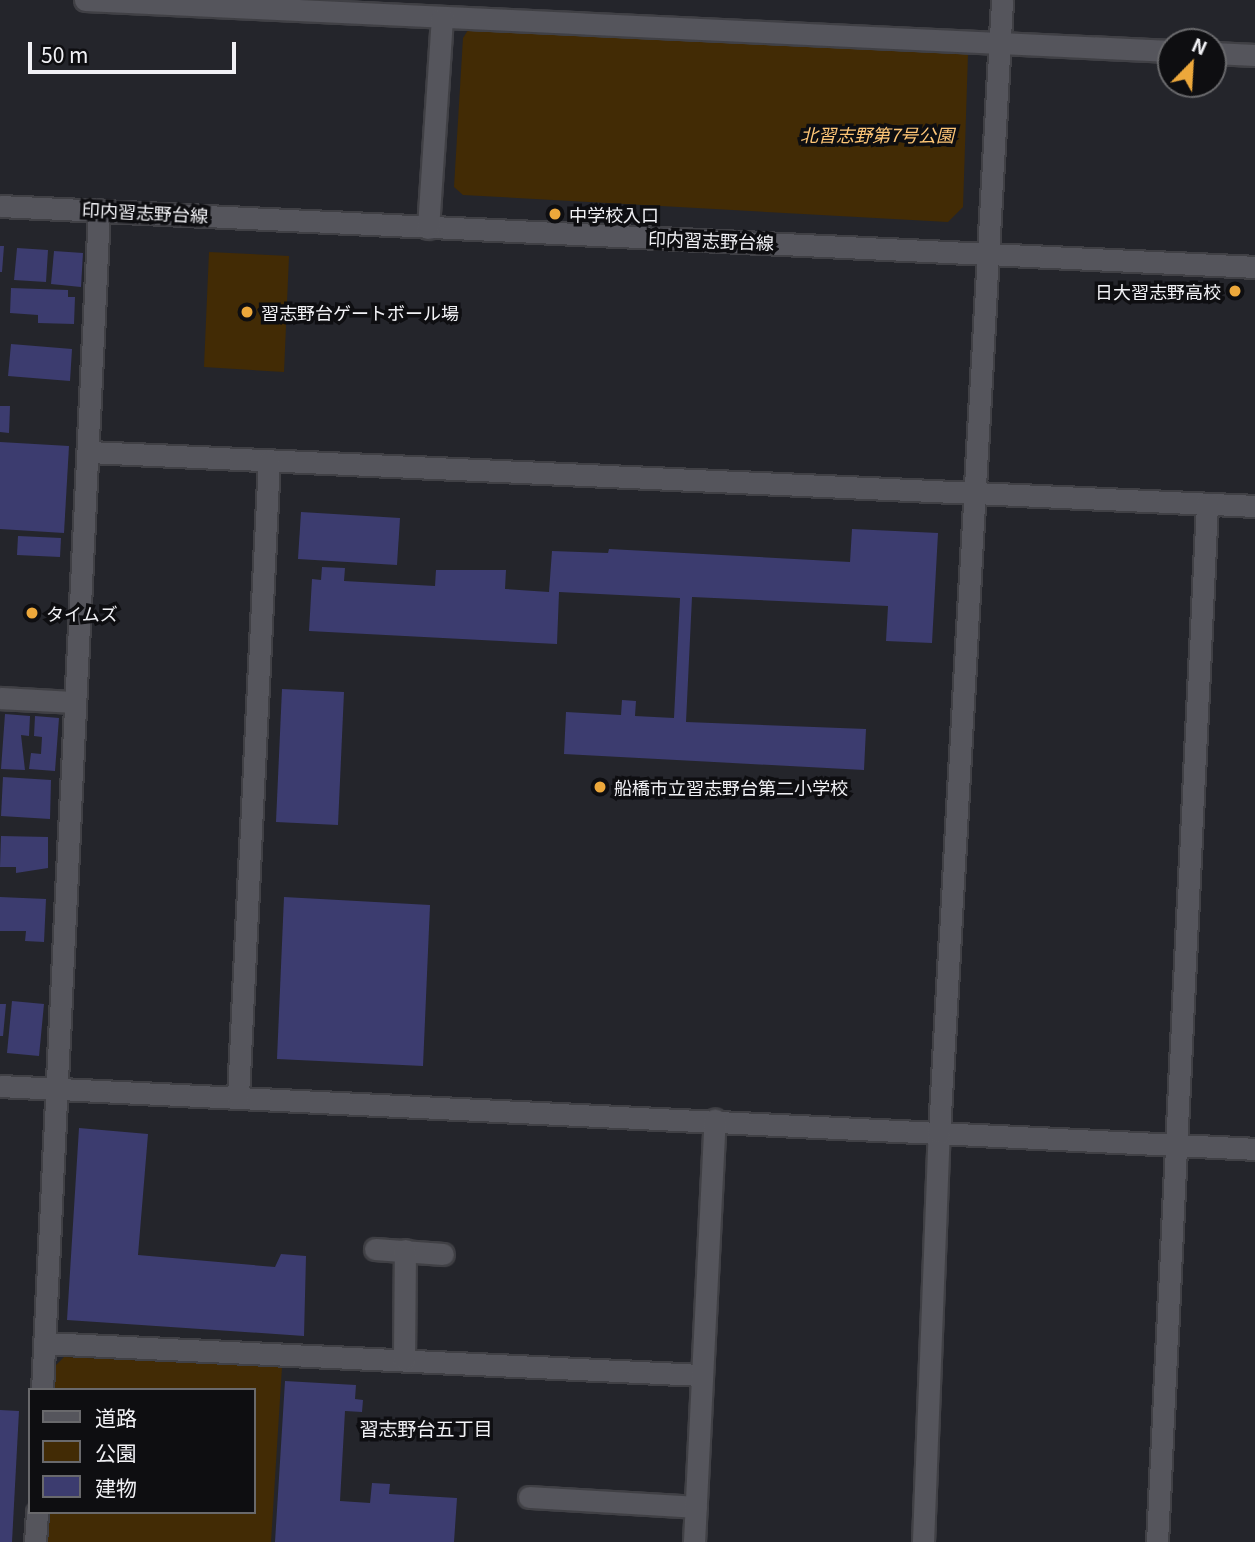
<!DOCTYPE html>
<html>
<head>
<meta charset="utf-8">
<style>
  body { margin:0 }
  #map { position:relative; width:1255px; height:1542px; overflow:hidden; background:#24252b; font-family:Georgia,"Noto Sans JP",serif }
  div>[style] { position:absolute }
  .green>* { inset:0; background:#422b05 }
  .building>* { inset:0; background:#3c3c6f }
  .roads { filter:drop-shadow(2px 0 #404045) drop-shadow(-2px 0 #404045) drop-shadow(0 2px #404045) drop-shadow(0 -2px #404045) }
  .minor>* { height:21px; margin:-10.5px; padding:0 10.5px; transform-origin:10.5px; border-radius:10.5px; background:#55555c }
  .dots>* { width:19px; height:19px; translate:-50% -50%; box-sizing:border-box; border:4px solid #0e0e11; border-radius:50% }
  span { translate:-50% -50%; white-space:nowrap; text-align:center; line-height:1.15; -webkit-text-stroke:7px #0e0e11; paint-order:stroke }
  .park-label { font-size:18px; color:#fdc576; font-style:italic }
  .street-label { font-size:18px; color:#f1f1f5 }
  .poi-label { font-size:18px; color:#f1f1f5 }
  .left { translate:0 -50%; text-align:left }
  .right { translate:-100% -50%; text-align:right }
  .neighbourhood-label { font-size:19px; color:#f1f1f5 }
  .legend { position:absolute; left:28px; top:1388px; width:228px; height:126px; box-sizing:border-box; background:#0e0e11; border:2px solid #69696c; margin:0; padding:9px 12px; list-style:none; font-size:21px; color:#f1f1f5 }
  .legend li { display:flex; align-items:center; gap:14px; height:35px }
  .legend b { width:35px; border:2px solid #69696c }
  .north { position:absolute; left:1157px; top:28px; width:70px; height:70px; box-sizing:border-box; background:#0e0e11; border:2px solid #69696c; border-radius:50%; rotate:24deg; font-size:19px; font-weight:700; line-height:28px; text-align:center; color:#f1f1f5 }
  .north::after { content:''; display:block; margin:auto; width:24px; height:32px; background:#eda83b; clip-path:polygon(50% 0,100% 100%,50% 72%,0 100%) }
  .scale { position:absolute; left:28px; top:42px; width:208px; height:32px; box-sizing:border-box; border:4px solid #f1f1f5; border-top:0; padding-left:9px; font-size:21px; line-height:24px; white-space:nowrap; color:#f1f1f5; -webkit-text-stroke:5px #0e0e11; paint-order:stroke }
</style>
</head>
<body>
<div id="map">
  <div class="green">
    <i style="clip-path:polygon(470px 27px,968px 54px,963px 207px,948px 222px,463px 195px,454px 187px,463px 38px)"></i>
    <i style="clip-path:polygon(209px 252px,289px 256px,284px 372px,204px 367px)"></i>
    <i style="clip-path:polygon(64px 1357px,282px 1367px,271px 1542px,46px 1542px,47px 1512px,254px 1512px,254px 1390px,53px 1390px,54px 1367px)"></i>
  </div>
  <div class="building">
    <i style="clip-path:polygon(0 246px,4px 246px,2px 272px,0 272px)"></i>
    <i style="clip-path:polygon(17px 248px,48px 250px,46px 282px,14px 280px)"></i>
    <i style="clip-path:polygon(54px 251px,83px 253px,81px 287px,51px 284px)"></i>
    <i style="clip-path:polygon(11px 288px,68px 290px,68px 297px,75px 297px,74px 324px,38px 323px,38px 315px,10px 313px)"></i>
    <i style="clip-path:polygon(11px 344px,72px 349px,70px 381px,8px 376px)"></i>
    <i style="clip-path:polygon(0 406px,10px 406px,9px 433px,0 432px)"></i>
    <i style="clip-path:polygon(0 442px,69px 446px,64px 533px,0 529px)"></i>
    <i style="clip-path:polygon(301px 512px,400px 518px,397px 565px,298px 559px)"></i>
    <i style="clip-path:polygon(852px 529px,938px 533px,932px 643px,886px 641px,888px 606px,692px 597px,686px 722px,866px 729px,864px 770px,564px 754px,566px 712px,621px 715px,622px 700px,636px 701px,635px 716px,674px 718px,680px 598px,559px 592px,557px 644px,309px 631px,312px 579px,321px 580px,322px 567px,345px 568px,344px 581px,435px 586px,436px 570px,506px 570px,505px 589px,549px 592px,552px 551px,608px 553px,609px 549px,850px 562px)"></i>
    <i style="clip-path:polygon(18px 536px,61px 538px,60px 557px,17px 555px)"></i>
    <i style="clip-path:polygon(282px 689px,344px 692px,338px 825px,276px 822px)"></i>
    <i style="clip-path:polygon(5px 714px,30px 716px,29px 736px,21px 735px,25px 770px,1px 769px)"></i>
    <i style="clip-path:polygon(35px 716px,59px 718px,55px 771px,29px 769px,31px 753px,41px 754px,42px 737px,34px 736px)"></i>
    <i style="clip-path:polygon(3px 777px,51px 780px,50px 819px,1px 816px)"></i>
    <i style="clip-path:polygon(1px 836px,48px 837px,48px 868px,16px 873px,16px 867px,0 867px)"></i>
    <i style="clip-path:polygon(0 897px,46px 899px,44px 942px,25px 941px,26px 931px,0 931px)"></i>
    <i style="clip-path:polygon(284px 897px,430px 905px,423px 1066px,277px 1059px)"></i>
    <i style="clip-path:polygon(12px 1001px,44px 1004px,39px 1056px,7px 1053px)"></i>
    <i style="clip-path:polygon(0 1004px,6px 1004px,3px 1036px,0 1036px)"></i>
    <i style="clip-path:polygon(79px 1128px,148px 1134px,138px 1255px,275px 1267px,281px 1254px,306px 1256px,304px 1336px,67px 1320px)"></i>
    <i style="clip-path:polygon(285px 1381px,356px 1385px,355px 1399px,363px 1400px,362px 1412px,345px 1411px,340px 1501px,370px 1503px,372px 1483px,390px 1484px,389px 1494px,457px 1498px,454px 1542px,275px 1542px)"></i>
    <i style="clip-path:polygon(0 1410px,19px 1411px,12px 1542px,0 1542px)"></i>
  </div>
  <div class="roads">
    <div class="minor">
      <i style="left:85px;top:0;width:1087px;rotate:2.69deg"></i>
      <i style="left:1213px;top:53px;width:42px;rotate:2.7deg"></i>
      <i style="left:0;top:206px;width:1256px;rotate:2.78deg"></i>
      <i style="left:428px;top:228px;width:210px;rotate:-86.2deg"></i>
      <i style="left:89px;top:452px;width:1167px;rotate:2.65deg"></i>
      <i style="left:0;top:698px;width:75px;rotate:3.1deg"></i>
      <i style="left:0;top:1086px;width:1257px;rotate:2.87deg"></i>
      <i style="left:238px;top:1096px;width:636px;rotate:-87.21deg"></i>
      <i style="left:375px;top:1249px;width:68px;rotate:4.2deg"></i>
      <i style="left:44px;top:1343px;width:658px;rotate:2.79deg"></i>
      <i style="left:404px;top:1359px;width:109px;rotate:-89.5deg"></i>
      <i style="left:42px;top:1390px;width:1181px;rotate:-87.23deg"></i>
      <i style="left:529px;top:1497px;width:167px;rotate:3.4deg"></i>
      <i style="left:35px;top:1542px;width:30px;rotate:-86deg"></i>
      <i style="left:694px;top:1542px;width:423px;rotate:-87.2deg"></i>
      <i style="left:923px;top:1542px;width:410px;rotate:-87.8deg"></i>
      <i style="left:939px;top:1132px;width:1134px;rotate:-86.81deg"></i>
      <i style="left:1157px;top:1542px;width:1039px;rotate:-87.24deg"></i>
    </div>
  </div>
  <div class="dots">
    <i style="left:555px;top:214px;background:#eda83b"></i>
    <i style="left:1235px;top:291px;background:#eda83b"></i>
    <i style="left:247px;top:312px;background:#eda83b"></i>
    <i style="left:32px;top:613px;background:#eda83b"></i>
    <i style="left:600px;top:787px;background:#eda83b"></i>
  </div>
  <div class="park-label">
    <span style="left:877px;top:134px">北習志野第7号公園</span>
  </div>
  <div class="street-label">
    <span style="left:145px;top:212px;rotate:3deg">印内習志野台線</span>
    <span style="left:711px;top:240px;rotate:2deg">印内習志野台線</span>
  </div>
  <div class="poi-label">
    <span class="left" style="left:569px;top:214px">中学校入口</span>
    <span class="right" style="left:1221px;top:291px">日大習志野高校</span>
    <span class="left" style="left:261px;top:312px">習志野台ゲートボール場</span>
    <span class="left" style="left:46px;top:613px">タイムズ</span>
    <span class="left" style="left:614px;top:787px">船橋市立習志野台第二小学校</span>
  </div>
  <div class="neighbourhood-label">
    <span style="left:426px;top:1428px">習志野台五丁目</span>
  </div>
  <ul class="legend">
  <li><b style="height:9px;background:#55555c"></b>道路</li>
  <li><b style="height:19px;background:#422b05"></b>公園</li>
  <li><b style="height:19px;background:#3c3c6f"></b>建物</li>
  </ul>
  <div class="north">N</div>
  <div class="scale">50 m</div>
</div>
</body>
</html>
